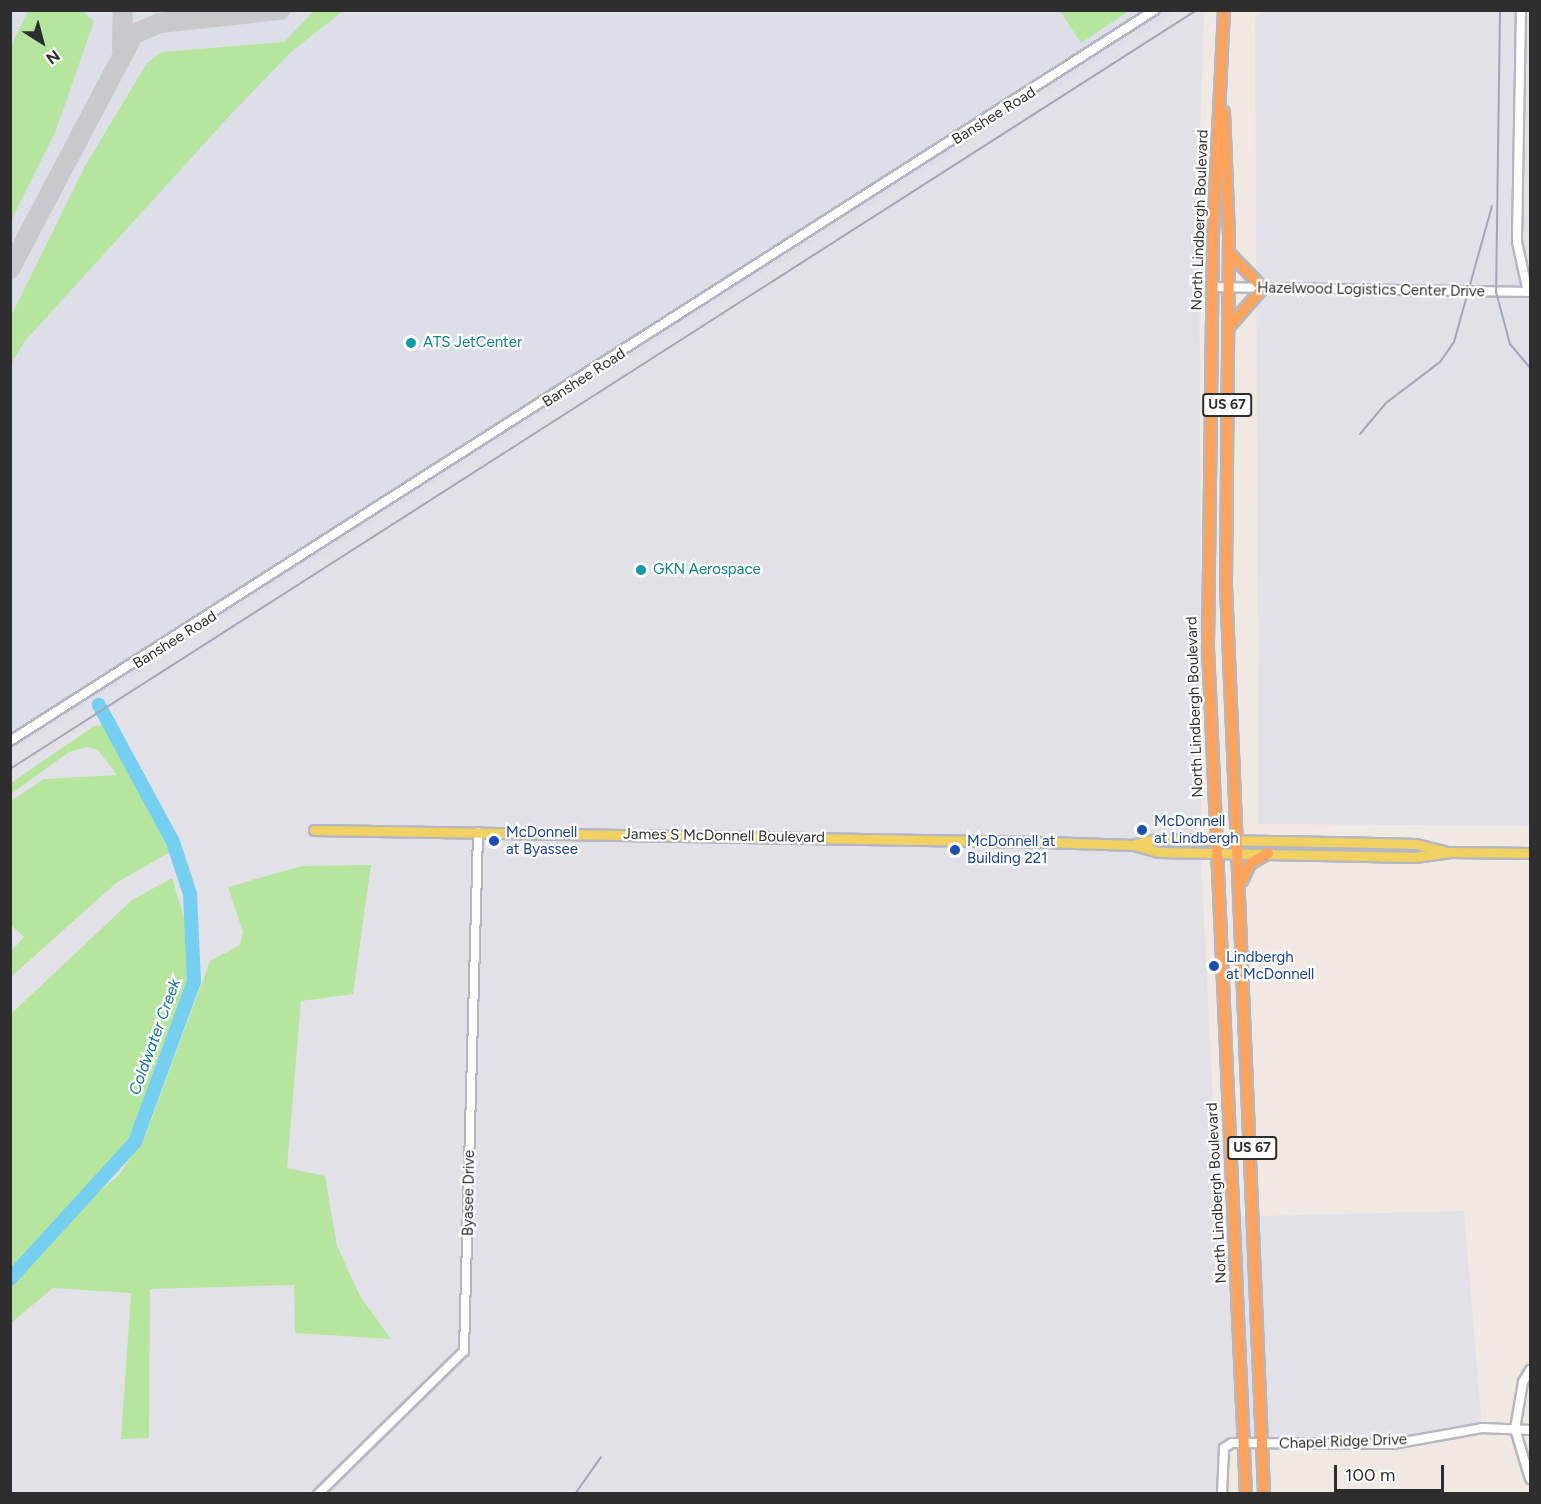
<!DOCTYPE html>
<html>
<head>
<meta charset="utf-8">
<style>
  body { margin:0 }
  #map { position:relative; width:1541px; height:1504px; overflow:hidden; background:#efe9e1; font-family:Figtree,sans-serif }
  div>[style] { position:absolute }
  .industrial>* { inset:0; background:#e3e1e8 }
  .airport>* { inset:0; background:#dcdee8 }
  .green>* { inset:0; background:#b6e59e }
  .river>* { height:14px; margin:-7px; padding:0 7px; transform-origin:7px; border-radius:7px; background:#75cff0 }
  .taxiway>* { height:20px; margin:-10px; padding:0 10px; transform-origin:10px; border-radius:10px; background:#c9c8cc }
  .roads { filter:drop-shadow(2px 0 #b4b7c1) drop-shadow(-2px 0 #b4b7c1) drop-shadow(0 2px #b4b7c1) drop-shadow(0 -2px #b4b7c1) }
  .minor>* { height:8px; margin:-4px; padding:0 4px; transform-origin:4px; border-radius:4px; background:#fff }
  .major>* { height:9px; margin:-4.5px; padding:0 4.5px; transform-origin:4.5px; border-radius:4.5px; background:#f2d163 }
  .highway>* { height:10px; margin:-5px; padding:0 5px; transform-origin:5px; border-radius:5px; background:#ffa35c }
  .rail>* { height:2px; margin:-1px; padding:0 1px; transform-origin:1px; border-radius:1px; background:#a3a6b8 }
  .dots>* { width:16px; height:16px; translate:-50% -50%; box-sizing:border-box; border:3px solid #fff; border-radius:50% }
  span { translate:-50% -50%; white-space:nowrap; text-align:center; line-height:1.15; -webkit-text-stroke:4.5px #fff; paint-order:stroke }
  .shield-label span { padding:2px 4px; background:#fff; border:2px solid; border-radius:4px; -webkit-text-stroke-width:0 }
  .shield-label { font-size:14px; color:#2e2e2e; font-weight:700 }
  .street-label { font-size:15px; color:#2e2e2e }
  .culture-label { font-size:15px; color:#0d838f }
  .left { translate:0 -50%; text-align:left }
  .transit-label { font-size:15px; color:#164399 }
  .water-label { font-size:16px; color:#0d6fa3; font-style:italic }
  .frame { position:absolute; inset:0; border:12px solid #2e2e2e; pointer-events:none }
  .north { position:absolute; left:12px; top:12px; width:60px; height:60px; -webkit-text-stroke:4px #fff; paint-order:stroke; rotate:144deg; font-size:16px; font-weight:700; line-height:24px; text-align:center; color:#2e2e2e }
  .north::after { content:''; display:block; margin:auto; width:21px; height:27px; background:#2e2e2e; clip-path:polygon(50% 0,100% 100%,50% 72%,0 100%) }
  .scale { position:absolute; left:1334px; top:1465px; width:110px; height:27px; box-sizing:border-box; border:3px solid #2e2e2e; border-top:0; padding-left:8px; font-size:18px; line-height:21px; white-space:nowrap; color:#2e2e2e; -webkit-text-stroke:4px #fff; paint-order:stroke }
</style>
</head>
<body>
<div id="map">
  <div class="industrial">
    <i style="clip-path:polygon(1267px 10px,1530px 11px,1530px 826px,1259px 824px,1255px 17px)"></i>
    <i style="clip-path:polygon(1144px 11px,1204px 11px,1199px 175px,1202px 881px,1219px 1217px,1464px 1211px,1482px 1428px,1393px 1444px,1231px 1451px,1226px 1494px,11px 1494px,10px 356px)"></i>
  </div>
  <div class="airport">
    <i style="clip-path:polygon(11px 11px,1176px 11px,11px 752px)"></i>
  </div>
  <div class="green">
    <i style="clip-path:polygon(28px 11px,82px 11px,94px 21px,55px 133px,11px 221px,11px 46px)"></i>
    <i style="clip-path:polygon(314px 11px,343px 11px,291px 52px,232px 113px,24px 342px,11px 364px,11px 316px,85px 166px,147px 63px,162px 52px,284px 42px)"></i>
    <i style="clip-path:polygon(1060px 11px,1129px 11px,1081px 43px)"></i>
    <i style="clip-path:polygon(104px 725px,170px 852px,116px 883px,11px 977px,11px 951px,24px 937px,11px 925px,11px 801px,44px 779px,117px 775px,98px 750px,87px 747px,69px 752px,11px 794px,11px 783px,94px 726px)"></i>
    <i style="clip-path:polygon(371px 865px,353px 994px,301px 1001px,287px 1168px,325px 1176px,337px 1246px,360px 1296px,391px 1339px,295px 1333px,294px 1285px,150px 1289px,149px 1438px,121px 1439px,131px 1293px,53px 1288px,11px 1323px,11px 1283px,81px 1206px,119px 1175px,146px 1134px,210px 961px,240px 945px,243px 932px,228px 887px,302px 866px)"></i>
    <i style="clip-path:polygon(172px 878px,187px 927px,187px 983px,129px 1141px,11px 1270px,11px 1014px,132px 900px)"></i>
  </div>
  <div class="river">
    <i style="left:10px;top:1279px;width:185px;rotate:-47.6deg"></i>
    <i style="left:135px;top:1142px;width:171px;rotate:-69.8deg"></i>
    <i style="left:194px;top:982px;width:88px;rotate:-92.6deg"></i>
    <i style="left:190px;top:894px;width:55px;rotate:-108.1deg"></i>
    <i style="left:173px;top:842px;width:156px;rotate:-118.4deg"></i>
  </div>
  <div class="taxiway">
    <i style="left:122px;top:49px;width:39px;rotate:-89deg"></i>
    <i style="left:10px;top:269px;width:266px;rotate:-62.2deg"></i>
    <i style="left:134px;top:34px;width:28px;rotate:-23deg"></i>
    <i style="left:160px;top:23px;width:121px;rotate:-6.2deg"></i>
  </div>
  <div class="roads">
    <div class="minor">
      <i style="left:1521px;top:10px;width:232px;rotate:91deg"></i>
      <i style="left:1517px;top:242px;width:51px;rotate:77.6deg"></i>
      <i style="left:1212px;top:287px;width:318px;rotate:0.9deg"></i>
      <i style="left:10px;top:741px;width:1358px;rotate:-32.56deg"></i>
      <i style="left:1530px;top:1370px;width:14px;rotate:120deg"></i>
      <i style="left:1523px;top:1382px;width:48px;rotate:99.7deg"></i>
      <i style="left:1515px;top:1429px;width:52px;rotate:73.3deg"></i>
      <i style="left:318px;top:1494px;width:204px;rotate:-44.4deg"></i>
      <i style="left:464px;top:1351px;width:519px;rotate:-88.45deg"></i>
      <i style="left:1222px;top:1494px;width:46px;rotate:-87.5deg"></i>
      <i style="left:1224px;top:1448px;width:9px;rotate:-32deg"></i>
      <i style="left:1232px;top:1443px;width:161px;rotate:0.4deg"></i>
      <i style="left:1393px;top:1444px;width:90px;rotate:-10.2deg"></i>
      <i style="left:1482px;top:1428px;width:48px;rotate:2.4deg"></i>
    </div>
    <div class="major">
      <i style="left:314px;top:830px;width:731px;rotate:0.94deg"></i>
      <i style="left:1045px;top:842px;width:89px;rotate:1.9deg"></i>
      <i style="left:1134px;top:845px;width:25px;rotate:16deg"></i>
      <i style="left:1158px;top:852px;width:257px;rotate:1.1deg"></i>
      <i style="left:1415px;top:857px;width:34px;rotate:-8deg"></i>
      <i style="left:1449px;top:852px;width:81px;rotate:0.7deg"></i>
      <i style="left:1136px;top:844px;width:22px;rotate:-13deg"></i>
      <i style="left:1157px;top:839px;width:179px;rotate:1deg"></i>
      <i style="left:1336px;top:842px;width:80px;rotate:1.4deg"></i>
      <i style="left:1416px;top:844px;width:29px;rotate:14deg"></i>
    </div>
    <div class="highway">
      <i style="left:1224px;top:10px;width:227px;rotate:92.8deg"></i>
      <i style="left:1213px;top:237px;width:411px;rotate:90.7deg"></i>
      <i style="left:1208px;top:648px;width:847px;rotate:87.43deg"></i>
      <i style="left:1224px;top:112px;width:126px;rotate:87.7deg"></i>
      <i style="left:1229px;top:238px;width:348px;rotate:90.5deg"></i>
      <i style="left:1226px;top:586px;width:909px;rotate:87.6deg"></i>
      <i style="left:1229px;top:327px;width:52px;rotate:-48.9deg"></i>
      <i style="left:1263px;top:288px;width:46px;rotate:-134.1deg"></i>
      <i style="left:1242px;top:881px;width:19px;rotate:-65deg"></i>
      <i style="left:1250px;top:864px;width:21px;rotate:-31deg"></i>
    </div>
  </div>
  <div class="rail">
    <i style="left:1500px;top:10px;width:282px;rotate:90.8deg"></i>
    <i style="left:1496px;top:292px;width:54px;rotate:74.9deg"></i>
    <i style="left:1510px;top:344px;width:31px;rotate:50deg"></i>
    <i style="left:1360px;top:434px;width:40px;rotate:-50deg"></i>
    <i style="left:1386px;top:403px;width:68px;rotate:-37.2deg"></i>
    <i style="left:1440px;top:362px;width:24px;rotate:-55deg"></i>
    <i style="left:1454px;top:342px;width:141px;rotate:-74.4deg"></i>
    <i style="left:10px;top:769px;width:1409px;rotate:-32.6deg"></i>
    <i style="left:575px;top:1494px;width:45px;rotate:-54.9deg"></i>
  </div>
  <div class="dots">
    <i style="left:411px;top:343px;background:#0f9aa8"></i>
    <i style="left:641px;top:570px;background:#0f9aa8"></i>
    <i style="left:1142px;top:830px;background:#1a4fb4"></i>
    <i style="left:494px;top:841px;background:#1a4fb4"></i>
    <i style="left:955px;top:850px;background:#1a4fb4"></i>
    <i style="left:1214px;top:966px;background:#1a4fb4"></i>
  </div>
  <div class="shield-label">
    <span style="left:1227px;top:405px">US 67</span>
    <span style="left:1252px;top:1148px">US 67</span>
  </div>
  <div class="street-label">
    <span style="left:994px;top:116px;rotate:-32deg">Banshee Road</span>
    <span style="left:1200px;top:220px;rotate:-88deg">North Lindbergh Boulevard</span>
    <span style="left:1371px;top:290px;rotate:1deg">Hazelwood Logistics Center Drive</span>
    <span style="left:584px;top:378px;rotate:-33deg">Banshee Road</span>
    <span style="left:175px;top:640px;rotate:-32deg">Banshee Road</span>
    <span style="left:1195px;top:707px;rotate:-92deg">North Lindbergh Boulevard</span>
    <span style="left:724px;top:836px;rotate:1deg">James S McDonnell Boulevard</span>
    <span style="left:469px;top:1193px;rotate:-89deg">Byasee Drive</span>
    <span style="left:1217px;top:1193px;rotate:-93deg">North Lindbergh Boulevard</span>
    <span style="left:1343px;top:1442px;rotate:-2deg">Chapel Ridge Drive</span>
  </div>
  <div class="culture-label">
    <span class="left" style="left:423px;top:343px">ATS JetCenter</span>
    <span class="left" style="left:653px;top:570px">GKN Aerospace</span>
  </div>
  <div class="transit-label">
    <span class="left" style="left:1154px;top:830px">McDonnell<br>at Lindbergh</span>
    <span class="left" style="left:506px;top:841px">McDonnell<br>at Byassee</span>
    <span class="left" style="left:967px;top:850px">McDonnell at<br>Building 221</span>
    <span class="left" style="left:1226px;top:966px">Lindbergh<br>at McDonnell</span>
  </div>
  <div class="water-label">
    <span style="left:155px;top:1037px;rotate:-70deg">Coldwater Creek</span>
  </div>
  <div class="frame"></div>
  <div class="north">N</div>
  <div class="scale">100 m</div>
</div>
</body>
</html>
